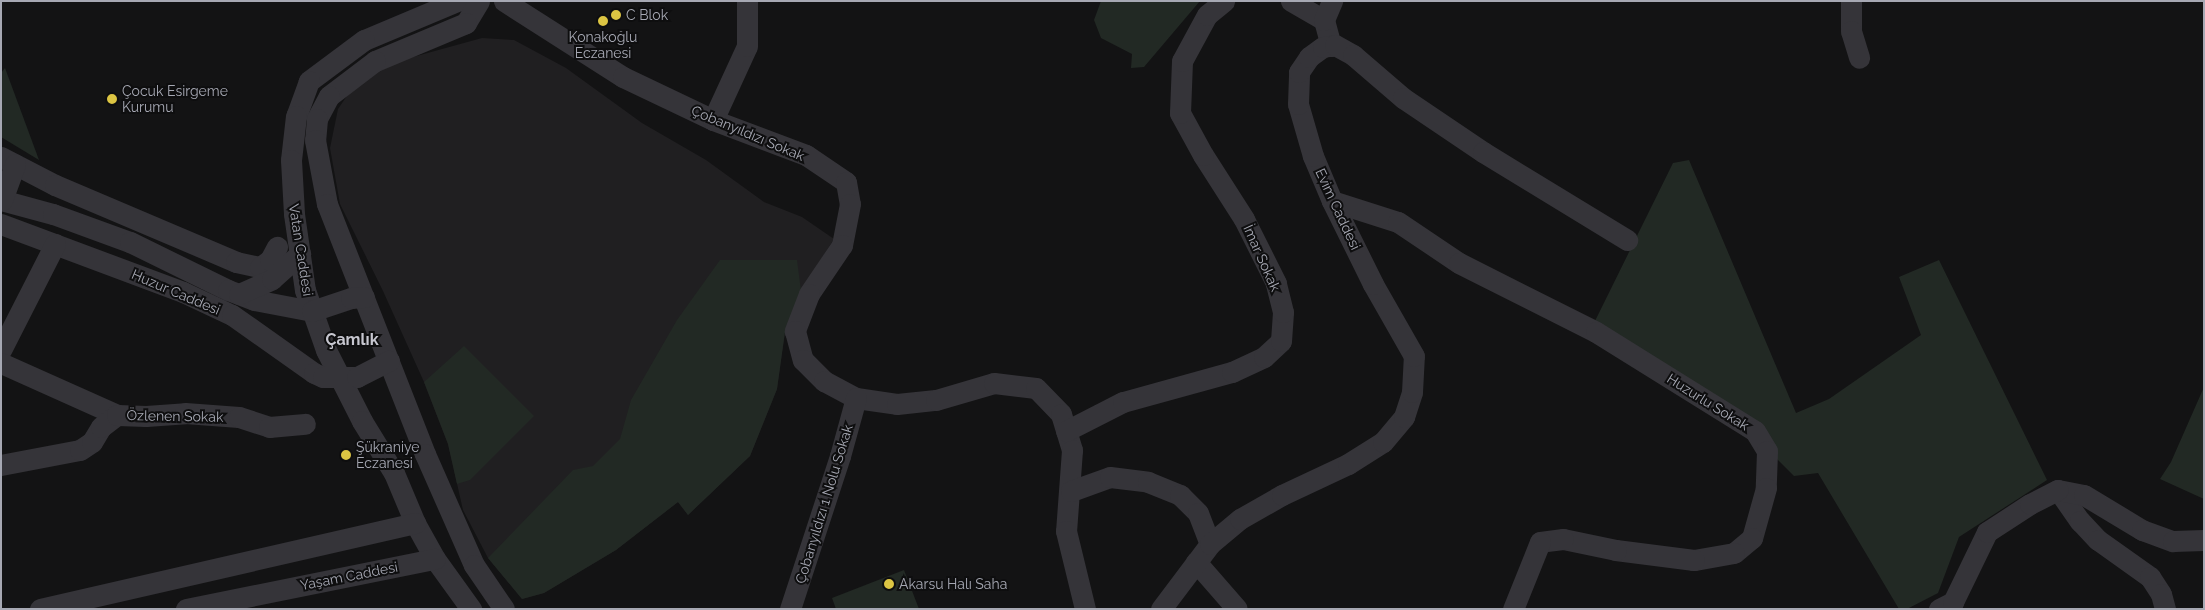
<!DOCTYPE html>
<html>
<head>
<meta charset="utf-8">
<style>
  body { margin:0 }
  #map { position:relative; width:2205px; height:610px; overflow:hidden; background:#131314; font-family:Raleway,sans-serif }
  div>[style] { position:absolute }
  .built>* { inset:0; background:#201f21 }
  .green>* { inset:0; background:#222924 }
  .minor>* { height:21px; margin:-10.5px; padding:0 10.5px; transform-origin:10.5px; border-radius:10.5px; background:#353439 }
  .dots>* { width:14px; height:14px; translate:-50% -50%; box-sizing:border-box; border:2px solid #0e0e0f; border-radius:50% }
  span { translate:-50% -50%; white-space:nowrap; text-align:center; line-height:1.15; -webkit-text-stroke:4px #0e0e0f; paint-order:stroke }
  .poi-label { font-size:14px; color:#a6a8b3 }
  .left { translate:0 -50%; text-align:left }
  .street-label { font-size:14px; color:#a6a8b3 }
  .quarter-label { font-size:16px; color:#c7c7d0; font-weight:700 }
  .frame { position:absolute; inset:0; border:2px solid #a6a8b3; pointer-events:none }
</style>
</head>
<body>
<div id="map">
  <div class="built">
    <i style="clip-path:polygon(482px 38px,514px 40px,566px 68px,642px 123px,706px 160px,764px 202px,802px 217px,834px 239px,801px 291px,785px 331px,777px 389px,750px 456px,688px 515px,678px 502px,616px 550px,544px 593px,522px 599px,488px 558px,463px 510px,448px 444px,424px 382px,383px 291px,340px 204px,330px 148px,338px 109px,353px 87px,384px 65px)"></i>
  </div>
  <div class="green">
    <i style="clip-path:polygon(1101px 1px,1200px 1px,1144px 67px,1131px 68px,1132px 54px,1101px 38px,1094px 20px)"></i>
    <i style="clip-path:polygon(5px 68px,39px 160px,1px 137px,1px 73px)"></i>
    <i style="clip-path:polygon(1689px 160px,1796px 413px,1829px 399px,1921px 335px,1899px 277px,1939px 260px,2047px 480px,1959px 537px,1938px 593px,1907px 609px,1899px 609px,1818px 473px,1794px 476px,1775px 457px,1595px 321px,1673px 163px)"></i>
    <i style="clip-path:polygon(720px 260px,797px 260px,801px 291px,785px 332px,777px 389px,750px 456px,688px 515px,678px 502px,616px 550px,544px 593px,522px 599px,488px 558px,573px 470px,593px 466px,620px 439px,631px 400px,677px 320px)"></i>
    <i style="clip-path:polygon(464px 346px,534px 416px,470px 480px,457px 484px,448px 444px,424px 382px)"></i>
    <i style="clip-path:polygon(2204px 387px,2204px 499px,2160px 479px,2171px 462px)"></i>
    <i style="clip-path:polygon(904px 570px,919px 609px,836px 609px,832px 598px)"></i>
  </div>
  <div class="minor">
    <i style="left:457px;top:1px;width:101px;rotate:157.2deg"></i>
    <i style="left:364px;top:40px;width:69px;rotate:143.3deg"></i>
    <i style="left:309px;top:81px;width:37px;rotate:110deg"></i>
    <i style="left:296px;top:116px;width:44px;rotate:96.5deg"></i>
    <i style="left:291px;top:160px;width:54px;rotate:86.8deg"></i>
    <i style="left:294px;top:214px;width:77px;rotate:81.8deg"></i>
    <i style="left:305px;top:290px;width:64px;rotate:70.7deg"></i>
    <i style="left:326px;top:350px;width:80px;rotate:63.1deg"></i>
    <i style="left:362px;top:421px;width:61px;rotate:58.4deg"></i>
    <i style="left:394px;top:473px;width:54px;rotate:67.2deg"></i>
    <i style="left:415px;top:523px;width:41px;rotate:60.9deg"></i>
    <i style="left:435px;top:559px;width:62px;rotate:54.2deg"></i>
    <i style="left:479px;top:1px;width:26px;rotate:121deg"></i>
    <i style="left:466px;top:23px;width:99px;rotate:157.3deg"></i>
    <i style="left:375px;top:61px;width:58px;rotate:142.7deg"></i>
    <i style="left:329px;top:96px;width:26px;rotate:118deg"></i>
    <i style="left:317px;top:119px;width:21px;rotate:95deg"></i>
    <i style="left:315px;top:140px;width:65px;rotate:79.4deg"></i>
    <i style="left:327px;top:204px;width:269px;rotate:68.6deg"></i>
    <i style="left:425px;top:454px;width:121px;rotate:66.2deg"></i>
    <i style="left:474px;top:565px;width:53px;rotate:55.7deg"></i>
    <i style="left:504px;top:1px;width:141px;rotate:32.6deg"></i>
    <i style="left:623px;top:77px;width:100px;rotate:25.5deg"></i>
    <i style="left:713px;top:120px;width:99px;rotate:20.6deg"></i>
    <i style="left:806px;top:155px;width:48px;rotate:34deg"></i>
    <i style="left:846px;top:182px;width:22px;rotate:80deg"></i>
    <i style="left:850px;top:204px;width:42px;rotate:101deg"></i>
    <i style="left:842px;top:245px;width:59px;rotate:124deg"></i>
    <i style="left:809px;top:294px;width:40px;rotate:111deg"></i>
    <i style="left:795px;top:331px;width:30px;rotate:75deg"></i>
    <i style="left:803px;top:360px;width:30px;rotate:45deg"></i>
    <i style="left:824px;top:381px;width:36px;rotate:28deg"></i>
    <i style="left:856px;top:398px;width:41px;rotate:8.3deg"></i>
    <i style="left:897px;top:404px;width:39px;rotate:-6deg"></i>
    <i style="left:936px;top:400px;width:60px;rotate:-16.3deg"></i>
    <i style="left:994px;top:383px;width:42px;rotate:6.8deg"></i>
    <i style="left:1036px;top:388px;width:36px;rotate:46deg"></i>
    <i style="left:1061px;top:414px;width:38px;rotate:73deg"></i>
    <i style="left:1072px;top:450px;width:81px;rotate:94.2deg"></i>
    <i style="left:1066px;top:531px;width:80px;rotate:76.3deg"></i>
    <i style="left:1291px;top:1px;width:38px;rotate:30deg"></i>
    <i style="left:1324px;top:20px;width:27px;rotate:75deg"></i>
    <i style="left:1851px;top:1px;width:30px;rotate:90deg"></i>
    <i style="left:1851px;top:31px;width:28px;rotate:73deg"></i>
    <i style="left:1324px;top:20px;width:21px;rotate:-67deg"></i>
    <i style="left:713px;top:120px;width:81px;rotate:-65.3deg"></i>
    <i style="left:747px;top:46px;width:45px;rotate:-90deg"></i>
    <i style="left:1px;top:157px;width:61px;rotate:27.4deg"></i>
    <i style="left:55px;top:185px;width:197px;rotate:23deg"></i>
    <i style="left:236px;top:262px;width:25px;rotate:12deg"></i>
    <i style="left:260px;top:267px;width:12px;rotate:-35deg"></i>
    <i style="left:270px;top:260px;width:15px;rotate:-62deg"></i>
    <i style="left:1px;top:200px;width:54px;rotate:15.1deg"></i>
    <i style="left:53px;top:214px;width:82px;rotate:20deg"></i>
    <i style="left:130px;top:242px;width:109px;rotate:26.1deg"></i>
    <i style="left:228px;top:290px;width:28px;rotate:21deg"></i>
    <i style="left:254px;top:300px;width:59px;rotate:10.7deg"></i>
    <i style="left:312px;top:311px;width:41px;rotate:-18.4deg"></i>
    <i style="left:351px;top:298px;width:13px;rotate:-4deg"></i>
    <i style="left:2px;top:200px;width:38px;rotate:-70deg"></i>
    <i style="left:1332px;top:201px;width:69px;rotate:17.7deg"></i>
    <i style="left:1398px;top:222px;width:73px;rotate:33.9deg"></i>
    <i style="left:1459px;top:263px;width:153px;rotate:26.7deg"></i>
    <i style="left:1596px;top:332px;width:187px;rotate:31.9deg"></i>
    <i style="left:1755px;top:431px;width:23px;rotate:59deg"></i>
    <i style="left:1767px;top:451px;width:37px;rotate:92deg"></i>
    <i style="left:1766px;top:488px;width:52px;rotate:105.6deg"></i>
    <i style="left:1752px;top:538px;width:23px;rotate:140deg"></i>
    <i style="left:1734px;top:553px;width:41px;rotate:170.1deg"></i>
    <i style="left:1694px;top:560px;width:79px;rotate:-172.7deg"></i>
    <i style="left:1616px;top:550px;width:54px;rotate:-168.3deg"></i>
    <i style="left:1563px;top:539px;width:23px;rotate:173deg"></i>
    <i style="left:1540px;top:542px;width:72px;rotate:111.9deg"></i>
    <i style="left:1px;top:224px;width:194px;rotate:20.5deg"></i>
    <i style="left:183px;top:292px;width:54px;rotate:25.1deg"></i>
    <i style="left:232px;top:315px;width:100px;rotate:35.3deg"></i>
    <i style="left:314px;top:373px;width:10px;rotate:24deg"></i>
    <i style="left:323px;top:377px;width:34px"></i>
    <i style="left:357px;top:377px;width:36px;rotate:-27deg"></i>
    <i style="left:239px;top:294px;width:36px;rotate:-24deg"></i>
    <i style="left:272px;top:279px;width:38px;rotate:-42deg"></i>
    <i style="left:1px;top:350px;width:119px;rotate:-63deg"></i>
    <i style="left:1px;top:363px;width:127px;rotate:24.1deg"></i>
    <i style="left:1066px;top:431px;width:64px;rotate:-27deg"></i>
    <i style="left:1123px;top:402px;width:113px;rotate:-15.4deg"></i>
    <i style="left:1232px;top:372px;width:35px;rotate:-25deg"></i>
    <i style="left:1264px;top:357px;width:23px;rotate:-43deg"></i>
    <i style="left:1281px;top:341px;width:29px;rotate:-86deg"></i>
    <i style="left:1283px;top:312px;width:30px;rotate:-104deg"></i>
    <i style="left:1276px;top:283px;width:72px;rotate:-116.6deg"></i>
    <i style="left:1244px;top:219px;width:76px;rotate:-122.6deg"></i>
    <i style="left:1203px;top:155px;width:48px;rotate:-118.7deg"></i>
    <i style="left:1180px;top:113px;width:52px;rotate:-87.8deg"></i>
    <i style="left:1182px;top:61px;width:52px;rotate:-61.5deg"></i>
    <i style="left:1207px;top:15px;width:22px;rotate:-39deg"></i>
    <i style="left:1px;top:465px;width:80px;rotate:-10.8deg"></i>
    <i style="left:80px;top:450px;width:14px;rotate:-34deg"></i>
    <i style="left:92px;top:442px;width:17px;rotate:-59deg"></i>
    <i style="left:101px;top:427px;width:20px;rotate:-37deg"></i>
    <i style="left:117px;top:415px;width:29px;rotate:2deg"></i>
    <i style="left:146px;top:416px;width:39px;rotate:-4deg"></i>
    <i style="left:185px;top:413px;width:54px;rotate:4.2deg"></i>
    <i style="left:239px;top:417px;width:32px;rotate:18deg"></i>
    <i style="left:269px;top:427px;width:36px;rotate:-5deg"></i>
    <i style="left:2058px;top:490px;width:38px;rotate:55deg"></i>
    <i style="left:2080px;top:521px;width:26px;rotate:47deg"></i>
    <i style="left:2098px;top:540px;width:64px;rotate:35.4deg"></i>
    <i style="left:2150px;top:577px;width:20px;rotate:57deg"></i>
    <i style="left:2161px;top:594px;width:16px;rotate:75deg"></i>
    <i style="left:2058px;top:490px;width:26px;rotate:11deg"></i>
    <i style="left:2084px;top:495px;width:68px;rotate:31.1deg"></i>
    <i style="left:2142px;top:530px;width:33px;rotate:20deg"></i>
    <i style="left:2173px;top:541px;width:31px;rotate:-2deg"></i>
    <i style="left:1071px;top:491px;width:41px;rotate:-19.7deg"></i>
    <i style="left:1110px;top:477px;width:38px;rotate:7deg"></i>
    <i style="left:1148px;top:482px;width:35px;rotate:22deg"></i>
    <i style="left:1180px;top:495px;width:25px;rotate:45deg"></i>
    <i style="left:1198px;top:513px;width:33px;rotate:69deg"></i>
    <i style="left:1196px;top:562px;width:62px;rotate:48.9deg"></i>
    <i style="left:40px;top:609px;width:385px;rotate:-12.9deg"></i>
    <i style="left:186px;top:609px;width:254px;rotate:-11.4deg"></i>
    <i style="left:790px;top:609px;width:161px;rotate:-71.9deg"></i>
    <i style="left:840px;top:456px;width:60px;rotate:-74.6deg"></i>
    <i style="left:1161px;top:609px;width:81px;rotate:-53deg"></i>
    <i style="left:1210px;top:544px;width:39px;rotate:-40deg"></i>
    <i style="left:1240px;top:519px;width:48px;rotate:-29.7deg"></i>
    <i style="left:1282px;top:495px;width:73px;rotate:-25.2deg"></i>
    <i style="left:1348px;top:464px;width:41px;rotate:-32.2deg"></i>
    <i style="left:1383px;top:442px;width:33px;rotate:-50deg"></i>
    <i style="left:1404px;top:417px;width:26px;rotate:-72deg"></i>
    <i style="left:1412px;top:392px;width:36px;rotate:-87deg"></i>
    <i style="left:1414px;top:356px;width:83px;rotate:-119.7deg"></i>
    <i style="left:1373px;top:284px;width:93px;rotate:-116.3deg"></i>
    <i style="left:1332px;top:201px;width:49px;rotate:-112.9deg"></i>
    <i style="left:1313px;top:156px;width:54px;rotate:-106.1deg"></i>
    <i style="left:1298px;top:104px;width:32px;rotate:-88deg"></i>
    <i style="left:1299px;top:72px;width:18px;rotate:-56deg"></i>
    <i style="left:1309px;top:57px;width:17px;rotate:-36deg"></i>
    <i style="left:1323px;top:47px;width:12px;rotate:-9deg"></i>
    <i style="left:1335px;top:45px;width:21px;rotate:29deg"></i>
    <i style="left:1353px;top:55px;width:66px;rotate:40.7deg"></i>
    <i style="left:1403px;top:98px;width:97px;rotate:34deg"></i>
    <i style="left:1483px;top:152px;width:169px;rotate:31.4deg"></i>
    <i style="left:1939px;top:609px;width:16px;rotate:-27deg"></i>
    <i style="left:1953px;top:602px;width:78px;rotate:-64.1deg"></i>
    <i style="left:1987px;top:532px;width:51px;rotate:-33.1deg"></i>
    <i style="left:2030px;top:504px;width:31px;rotate:-27deg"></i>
  </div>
  <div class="dots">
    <i style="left:616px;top:15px;background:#dcc543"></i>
    <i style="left:603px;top:21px;background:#dcc543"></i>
    <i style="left:112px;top:99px;background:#dcc543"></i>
    <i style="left:346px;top:455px;background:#dcc543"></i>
    <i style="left:889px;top:584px;background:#dcc543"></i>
  </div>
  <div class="poi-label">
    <span class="left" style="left:626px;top:15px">C Blok</span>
    <span style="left:603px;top:45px">Konakoğlu<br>Eczanesi</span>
    <span class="left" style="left:122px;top:99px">Çocuk Esirgeme<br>Kurumu</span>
    <span class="left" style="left:356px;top:455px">Şükraniye<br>Eczanesi</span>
    <span class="left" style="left:899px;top:584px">Akarsu Halı Saha</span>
  </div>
  <div class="street-label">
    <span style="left:748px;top:133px;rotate:23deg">Çobanyıldızı Sokak</span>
    <span style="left:1338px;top:209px;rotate:65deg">Evim Caddesi</span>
    <span style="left:301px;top:250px;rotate:81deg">Vatan Caddesi</span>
    <span style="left:1262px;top:258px;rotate:66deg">İmar Sokak</span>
    <span style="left:176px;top:292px;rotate:23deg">Huzur Caddesi</span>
    <span style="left:1708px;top:402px;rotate:32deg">Huzurlu Sokak</span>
    <span style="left:175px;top:416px;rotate:1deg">Özlenen Sokak</span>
    <span style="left:824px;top:504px;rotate:-73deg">Çobanyıldızı 1 Nolu Sokak</span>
    <span style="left:349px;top:576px;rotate:-11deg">Yaşam Caddesi</span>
  </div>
  <div class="quarter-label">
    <span style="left:352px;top:340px">Çamlık</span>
  </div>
  <div class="frame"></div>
</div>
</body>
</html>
